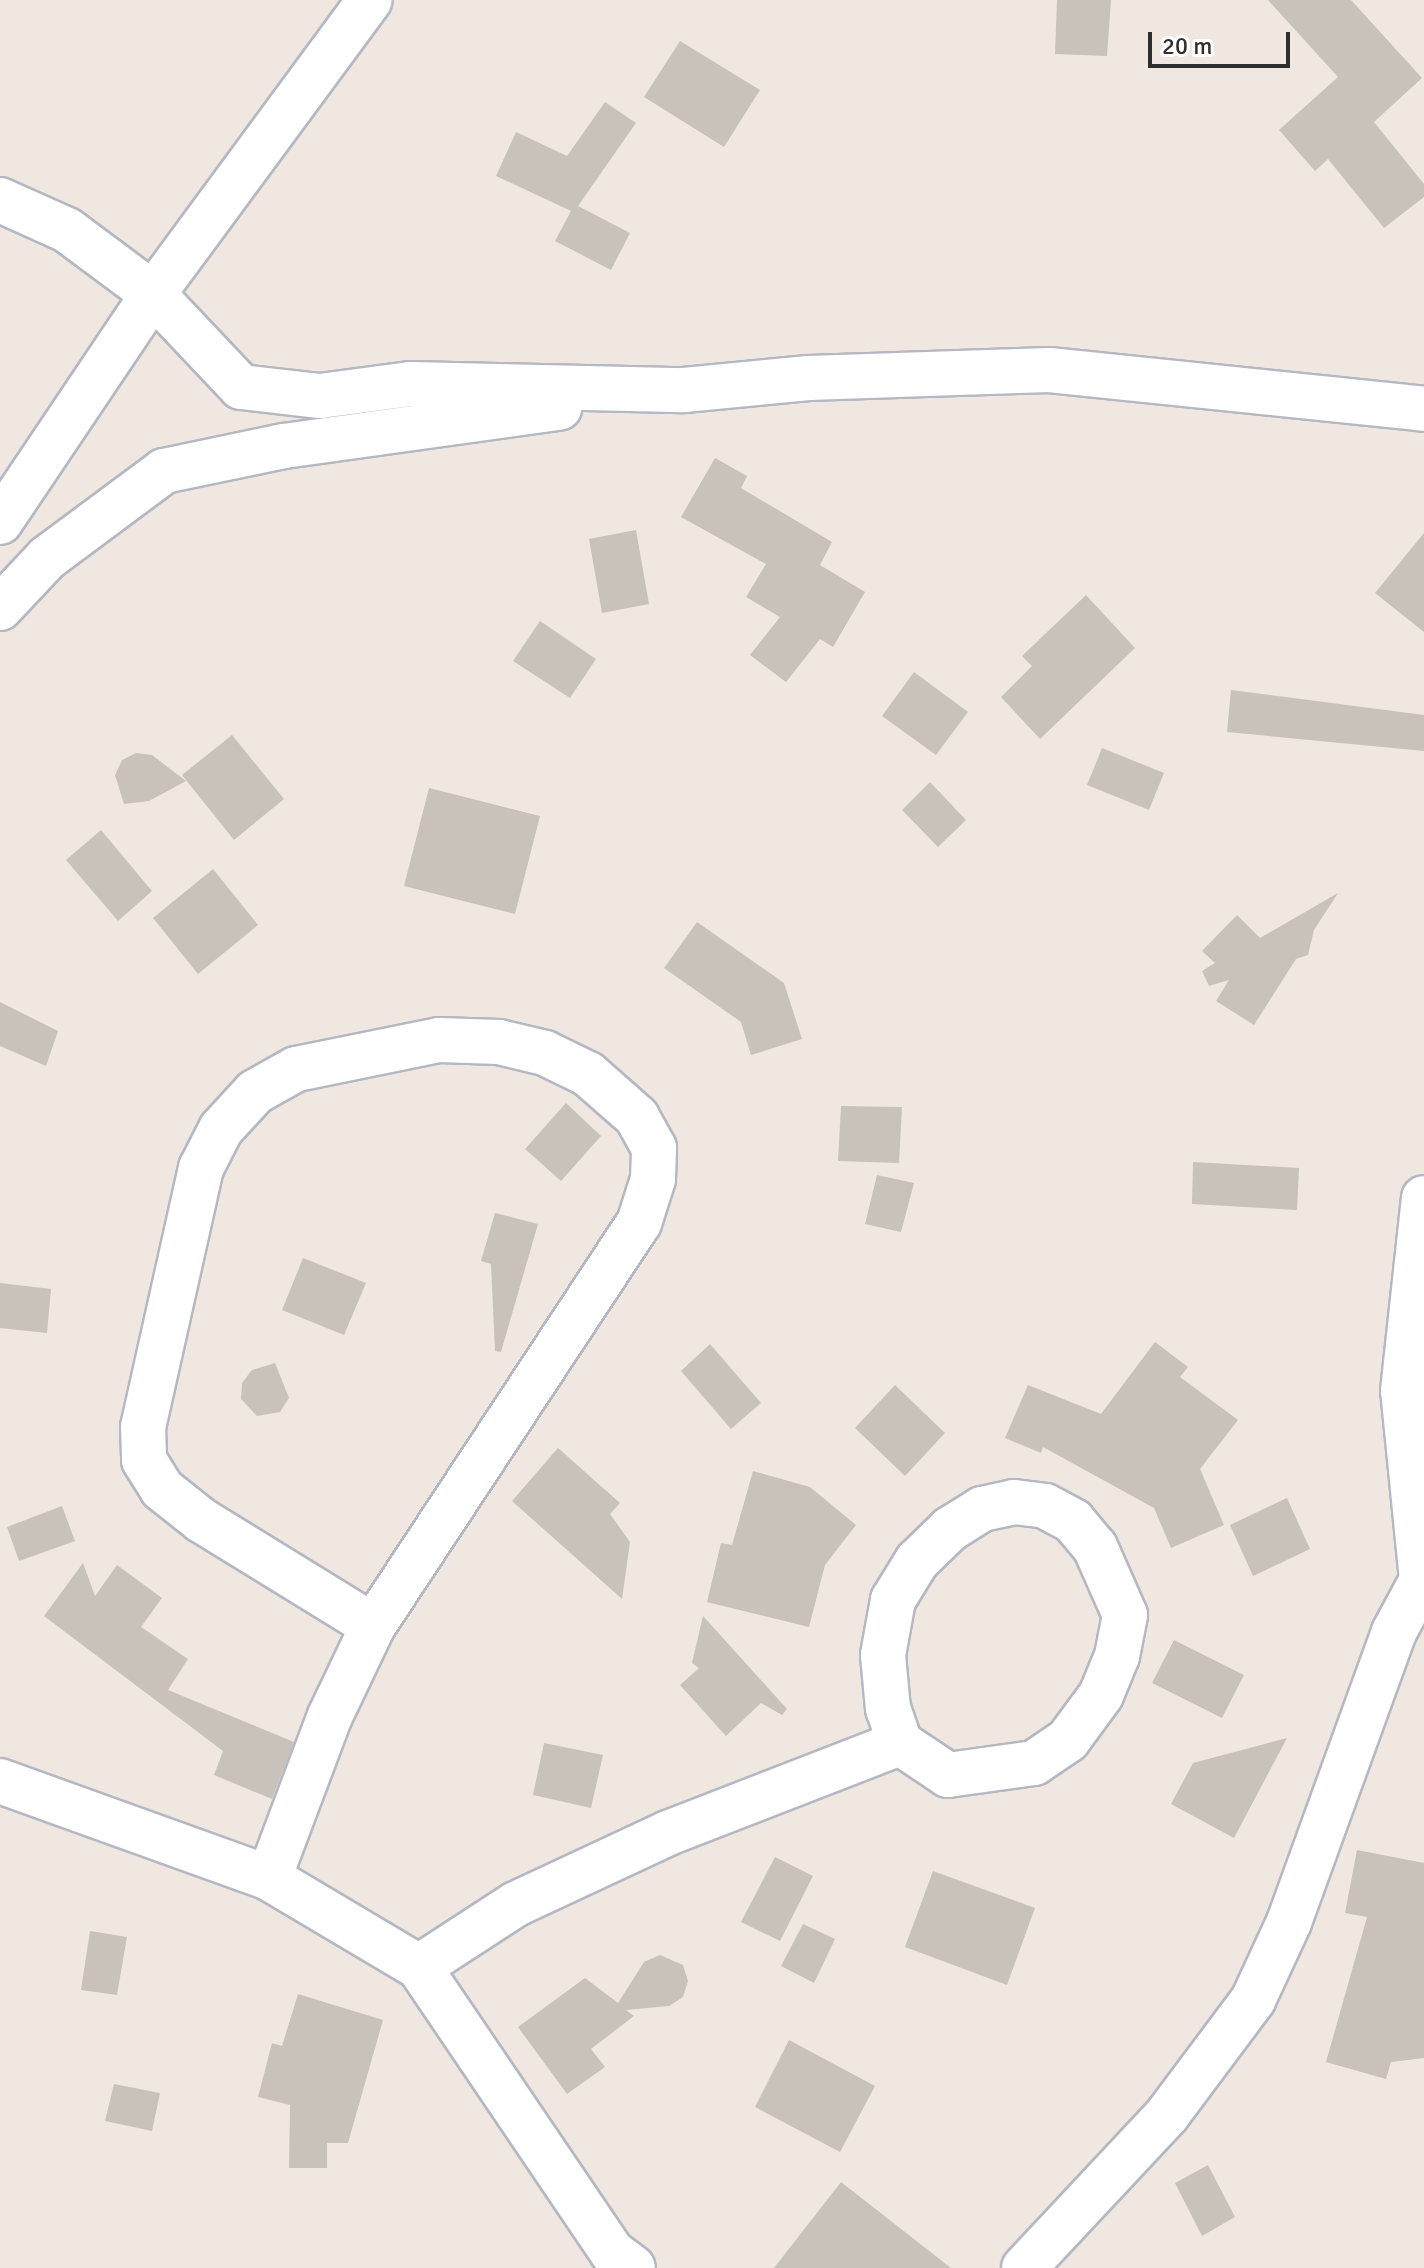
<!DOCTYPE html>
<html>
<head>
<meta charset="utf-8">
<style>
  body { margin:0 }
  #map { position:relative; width:1424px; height:2268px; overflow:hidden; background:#f0e7e0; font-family:Signika,sans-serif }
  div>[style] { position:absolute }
  .building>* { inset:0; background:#c8c2bb }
  .roads { filter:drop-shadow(2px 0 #b4b8c2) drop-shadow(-2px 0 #b4b8c2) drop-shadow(0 2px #b4b8c2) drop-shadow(0 -2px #b4b8c2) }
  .minor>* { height:44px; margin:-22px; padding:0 22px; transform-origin:22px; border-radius:22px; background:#fff }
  span { translate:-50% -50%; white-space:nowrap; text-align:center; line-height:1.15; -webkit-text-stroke:8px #fff; paint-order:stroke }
  .scale { position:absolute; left:1148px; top:32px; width:142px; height:36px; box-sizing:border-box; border:4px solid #2e2e2e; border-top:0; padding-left:10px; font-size:24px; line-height:28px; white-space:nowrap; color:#2e2e2e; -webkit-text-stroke:6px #fff; paint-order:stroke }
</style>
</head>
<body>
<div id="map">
  <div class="building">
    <i style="clip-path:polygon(1057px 0,1111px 0,1107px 56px,1055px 54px)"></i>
    <i style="clip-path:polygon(1268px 0,1351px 0,1422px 78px,1374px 122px,1424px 184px,1424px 197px,1384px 228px,1328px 159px,1315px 171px,1279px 130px,1338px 77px)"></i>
    <i style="clip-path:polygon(680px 41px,760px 90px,724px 147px,644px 97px)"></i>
    <i style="clip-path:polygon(605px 102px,636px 123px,578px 206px,630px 233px,611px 270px,555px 241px,571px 211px,496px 176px,516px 132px,567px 156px)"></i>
    <i style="clip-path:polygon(715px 458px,747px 476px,741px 488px,832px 542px,820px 565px,865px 592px,833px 647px,820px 639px,786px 682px,750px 655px,780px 617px,746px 597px,766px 564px,681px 517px)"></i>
    <i style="clip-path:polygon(636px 530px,649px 604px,602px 613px,589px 539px)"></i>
    <i style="clip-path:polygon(1424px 533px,1424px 632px,1375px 593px)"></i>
    <i style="clip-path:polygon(1086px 595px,1135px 648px,1040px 739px,1001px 697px,1032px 666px,1022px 656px)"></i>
    <i style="clip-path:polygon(540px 621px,596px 659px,570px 698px,513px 661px)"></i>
    <i style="clip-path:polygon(914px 672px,968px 712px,936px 755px,882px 716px)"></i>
    <i style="clip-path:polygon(1231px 690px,1424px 715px,1424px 751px,1227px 732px)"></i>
    <i style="clip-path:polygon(232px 735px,284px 799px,234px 840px,182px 775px)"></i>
    <i style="clip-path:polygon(1102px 748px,1164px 773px,1149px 810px,1087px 785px)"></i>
    <i style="clip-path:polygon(136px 753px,152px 755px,186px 781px,149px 801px,124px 804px,115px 775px,122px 760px)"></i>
    <i style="clip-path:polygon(930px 782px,966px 820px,938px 847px,902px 810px)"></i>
    <i style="clip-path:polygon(429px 788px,540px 816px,515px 914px,404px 886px)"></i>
    <i style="clip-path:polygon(101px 830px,152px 891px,118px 921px,66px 860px)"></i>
    <i style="clip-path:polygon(213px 869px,258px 925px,198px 974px,153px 918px)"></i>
    <i style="clip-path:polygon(1338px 893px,1314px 930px,1308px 955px,1296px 959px,1254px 1025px,1216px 1001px,1229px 980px,1209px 986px,1202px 971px,1215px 963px,1202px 951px,1237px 915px,1260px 938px)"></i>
    <i style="clip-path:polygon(697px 922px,784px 983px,802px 1039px,751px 1055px,741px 1022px,664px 968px)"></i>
    <i style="clip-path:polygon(0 1002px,58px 1031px,46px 1066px,0 1046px)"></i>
    <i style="clip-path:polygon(566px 1103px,601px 1136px,561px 1181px,525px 1149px)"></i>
    <i style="clip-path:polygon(841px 1106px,902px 1107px,899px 1163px,838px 1161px)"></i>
    <i style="clip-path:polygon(1193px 1162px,1299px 1168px,1297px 1210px,1192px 1204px)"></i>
    <i style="clip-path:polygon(877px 1175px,914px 1183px,901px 1232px,865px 1224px)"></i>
    <i style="clip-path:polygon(495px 1213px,538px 1224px,501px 1352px,495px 1351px,491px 1264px,481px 1261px)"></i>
    <i style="clip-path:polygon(303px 1258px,366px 1283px,344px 1335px,282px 1310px)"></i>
    <i style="clip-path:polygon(0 1283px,51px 1289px,47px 1333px,0 1328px)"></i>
    <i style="clip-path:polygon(1155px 1342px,1188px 1367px,1180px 1377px,1238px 1420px,1200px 1469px,1224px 1525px,1171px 1548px,1154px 1508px,1043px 1447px,1041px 1453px,1005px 1438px,1028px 1385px,1101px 1414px)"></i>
    <i style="clip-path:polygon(710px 1344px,761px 1403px,731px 1429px,681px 1371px)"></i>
    <i style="clip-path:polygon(275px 1363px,289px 1398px,280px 1412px,257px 1416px,241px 1399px,242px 1383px,252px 1370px)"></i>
    <i style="clip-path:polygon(895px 1385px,945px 1433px,905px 1476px,855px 1428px)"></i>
    <i style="clip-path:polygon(558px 1448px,620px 1503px,610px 1514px,630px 1542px,622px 1599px,512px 1501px)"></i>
    <i style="clip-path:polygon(753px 1471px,810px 1487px,856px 1525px,825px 1565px,809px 1627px,707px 1602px,721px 1543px,732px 1545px)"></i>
    <i style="clip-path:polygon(1287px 1498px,1310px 1549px,1253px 1576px,1230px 1525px)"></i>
    <i style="clip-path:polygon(62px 1506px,75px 1541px,19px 1561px,7px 1527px)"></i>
    <i style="clip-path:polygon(83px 1563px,95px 1596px,117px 1565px,162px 1598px,141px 1627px,188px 1659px,168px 1690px,294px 1742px,272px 1799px,214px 1775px,223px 1751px,44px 1616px)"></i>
    <i style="clip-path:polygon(703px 1616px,787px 1709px,782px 1715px,761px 1703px,726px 1736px,680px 1685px,699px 1668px,692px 1663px)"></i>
    <i style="clip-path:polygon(1174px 1640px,1244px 1675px,1222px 1718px,1152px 1683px)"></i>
    <i style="clip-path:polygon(1287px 1738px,1234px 1838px,1171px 1804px,1193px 1763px)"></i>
    <i style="clip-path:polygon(544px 1743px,603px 1755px,591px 1808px,533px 1795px)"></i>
    <i style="clip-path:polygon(1357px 1850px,1424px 1863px,1424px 2058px,1391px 2062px,1386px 2079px,1326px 2062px,1367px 1917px,1345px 1913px)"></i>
    <i style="clip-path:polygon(775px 1857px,813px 1876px,780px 1941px,741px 1922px)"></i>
    <i style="clip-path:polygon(933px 1871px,1035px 1908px,1007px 1985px,905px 1947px)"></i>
    <i style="clip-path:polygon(803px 1924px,835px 1939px,814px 1983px,781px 1966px)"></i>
    <i style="clip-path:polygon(90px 1931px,127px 1937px,117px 1995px,81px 1990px)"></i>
    <i style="clip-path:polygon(660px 1955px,683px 1965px,688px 1981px,683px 1997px,669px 2006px,626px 2010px,634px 2016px,591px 2049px,605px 2067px,567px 2094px,518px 2027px,585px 1978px,618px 2003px,644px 1962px)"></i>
    <i style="clip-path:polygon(298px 1994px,383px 2020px,348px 2143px,327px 2143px,327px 2168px,289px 2168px,290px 2105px,258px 2097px,272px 2043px,282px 2046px)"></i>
    <i style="clip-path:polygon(789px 2040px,875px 2086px,840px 2152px,755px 2107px)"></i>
    <i style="clip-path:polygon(114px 2084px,160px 2093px,152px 2131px,105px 2121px)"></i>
    <i style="clip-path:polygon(1208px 2165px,1235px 2217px,1202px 2236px,1175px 2183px)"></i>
    <i style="clip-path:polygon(841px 2182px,951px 2268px,774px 2268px)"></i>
  </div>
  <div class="roads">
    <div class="minor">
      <i style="left:0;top:200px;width:73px;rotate:24.1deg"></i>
      <i style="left:67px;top:230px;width:107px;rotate:36.7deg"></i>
      <i style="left:153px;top:294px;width:128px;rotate:46.6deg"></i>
      <i style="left:241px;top:387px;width:80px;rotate:6.5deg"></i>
      <i style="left:320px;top:396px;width:91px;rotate:-7.6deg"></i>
      <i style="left:410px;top:384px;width:274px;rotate:1.3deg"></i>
      <i style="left:684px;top:390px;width:125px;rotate:-5.5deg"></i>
      <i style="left:808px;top:378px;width:241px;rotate:-1.9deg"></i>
      <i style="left:1049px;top:370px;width:377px;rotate:5.9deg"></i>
      <i style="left:0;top:522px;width:275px;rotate:-56.1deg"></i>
      <i style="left:153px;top:294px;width:365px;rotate:-53.6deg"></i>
      <i style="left:0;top:608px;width:69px;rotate:-46.8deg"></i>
      <i style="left:47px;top:558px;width:146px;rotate:-36.6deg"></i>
      <i style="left:164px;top:471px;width:123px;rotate:-11.8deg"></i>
      <i style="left:284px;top:446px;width:278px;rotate:-7.9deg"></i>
      <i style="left:1014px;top:1502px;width:31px;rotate:7deg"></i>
      <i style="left:1045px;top:1506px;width:32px;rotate:28deg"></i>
      <i style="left:1073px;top:1521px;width:34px;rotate:50deg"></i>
      <i style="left:1095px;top:1547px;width:74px;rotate:66.2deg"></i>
      <i style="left:1125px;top:1615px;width:42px;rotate:101deg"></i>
      <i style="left:1117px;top:1656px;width:42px;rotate:112.3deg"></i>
      <i style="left:1101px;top:1695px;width:56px;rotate:126.3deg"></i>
      <i style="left:1068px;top:1740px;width:41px;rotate:145.9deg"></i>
      <i style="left:1034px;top:1763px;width:87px;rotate:172.1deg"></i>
      <i style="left:948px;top:1775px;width:58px;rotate:-146.3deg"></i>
      <i style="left:900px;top:1743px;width:36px;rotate:-109deg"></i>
      <i style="left:888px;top:1709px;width:54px;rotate:-95.3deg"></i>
      <i style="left:883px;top:1655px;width:56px;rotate:-79.7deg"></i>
      <i style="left:893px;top:1600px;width:46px;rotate:-58.4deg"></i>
      <i style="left:917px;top:1561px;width:46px;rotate:-44.1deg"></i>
      <i style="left:950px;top:1529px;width:38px;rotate:-32deg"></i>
      <i style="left:982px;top:1509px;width:33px;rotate:-12deg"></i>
      <i style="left:0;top:1781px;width:286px;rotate:19.8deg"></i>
      <i style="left:269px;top:1878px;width:174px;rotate:30.7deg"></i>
      <i style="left:419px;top:1967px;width:344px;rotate:55.9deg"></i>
      <i style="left:612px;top:2252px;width:26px;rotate:37deg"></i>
      <i style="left:269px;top:1878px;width:173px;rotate:-69.4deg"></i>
      <i style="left:330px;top:1716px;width:100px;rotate:-64.5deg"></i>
      <i style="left:373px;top:1626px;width:483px;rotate:-56.6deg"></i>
      <i style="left:639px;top:1223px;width:46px;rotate:-72.3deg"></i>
      <i style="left:653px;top:1179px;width:31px;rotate:-88deg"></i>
      <i style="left:654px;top:1148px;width:35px;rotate:-119deg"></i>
      <i style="left:637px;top:1117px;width:65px;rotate:-138.7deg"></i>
      <i style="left:588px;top:1074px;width:48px;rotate:-154deg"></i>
      <i style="left:545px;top:1053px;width:47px;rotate:-166.6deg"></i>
      <i style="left:499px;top:1042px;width:60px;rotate:-178.1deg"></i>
      <i style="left:439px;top:1040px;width:146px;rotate:168.5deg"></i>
      <i style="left:296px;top:1069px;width:47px;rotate:150.7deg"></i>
      <i style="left:255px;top:1092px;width:50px;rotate:132.6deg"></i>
      <i style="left:221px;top:1129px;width:44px;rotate:117.1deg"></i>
      <i style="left:201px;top:1168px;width:265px;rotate:102.6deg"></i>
      <i style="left:143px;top:1427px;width:33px;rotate:88deg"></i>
      <i style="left:144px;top:1460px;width:34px;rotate:58deg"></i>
      <i style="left:162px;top:1489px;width:50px;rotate:38.5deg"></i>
      <i style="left:201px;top:1520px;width:202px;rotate:31.6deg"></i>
      <i style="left:419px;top:1967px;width:116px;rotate:-33deg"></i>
      <i style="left:516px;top:1904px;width:168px;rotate:-25deg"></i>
      <i style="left:668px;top:1833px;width:249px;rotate:-21.2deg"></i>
      <i style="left:1024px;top:2268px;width:209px;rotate:-46.9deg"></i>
      <i style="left:1167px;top:2115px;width:144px;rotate:-53.2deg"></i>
      <i style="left:1253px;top:2000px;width:86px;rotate:-65.2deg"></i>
      <i style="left:1289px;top:1922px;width:308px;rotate:-70.1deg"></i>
      <i style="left:1394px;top:1632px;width:59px;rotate:-61.7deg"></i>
      <i style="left:1422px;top:1580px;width:190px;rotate:-95.7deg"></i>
      <i style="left:1403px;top:1391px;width:194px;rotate:-83.8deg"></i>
    </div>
  </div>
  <div class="scale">20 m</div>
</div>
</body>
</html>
